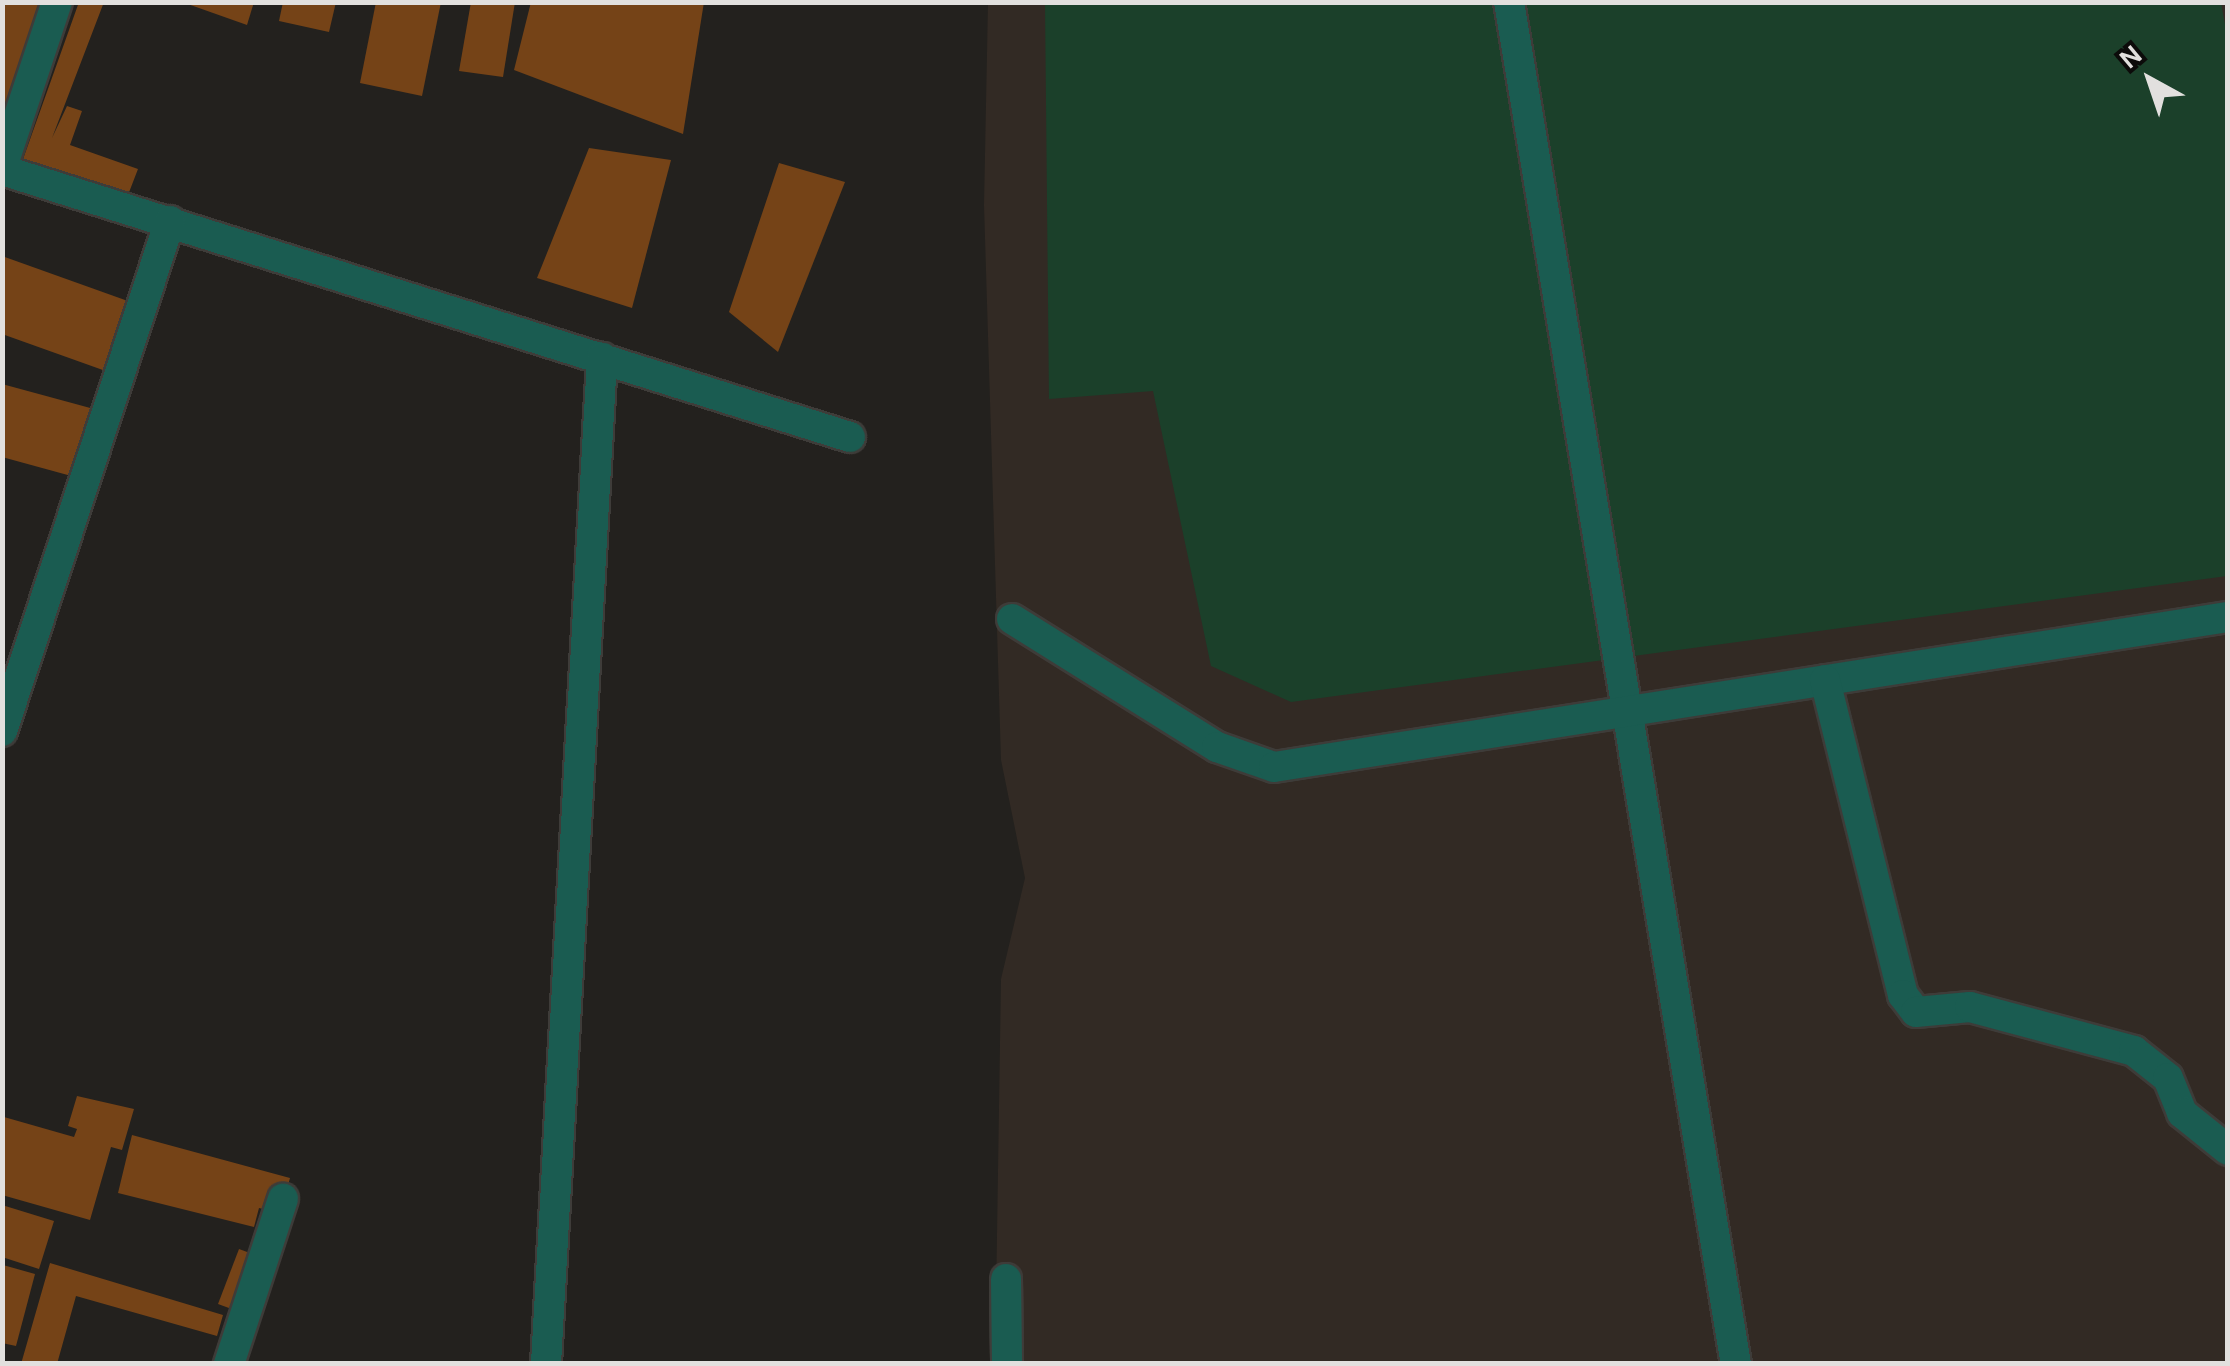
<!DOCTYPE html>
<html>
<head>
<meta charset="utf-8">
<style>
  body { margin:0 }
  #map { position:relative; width:2230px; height:1366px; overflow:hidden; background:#23211e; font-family:Karla,sans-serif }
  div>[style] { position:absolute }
  .built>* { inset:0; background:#322a24 }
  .green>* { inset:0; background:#1b402a }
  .building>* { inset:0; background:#754317 }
  .roads { filter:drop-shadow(2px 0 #3e3c39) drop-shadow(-2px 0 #3e3c39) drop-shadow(0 2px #3e3c39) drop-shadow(0 -2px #3e3c39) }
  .minor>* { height:30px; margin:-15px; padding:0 15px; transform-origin:15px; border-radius:15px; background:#1a5c51 }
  span { translate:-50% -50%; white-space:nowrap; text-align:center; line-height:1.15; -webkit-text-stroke:8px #0c0b0a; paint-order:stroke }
  .frame { position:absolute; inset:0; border:5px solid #e2e0de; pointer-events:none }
  .north { position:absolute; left:2100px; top:30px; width:100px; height:100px; -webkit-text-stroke:8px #0c0b0a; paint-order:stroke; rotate:320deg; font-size:28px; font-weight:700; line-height:40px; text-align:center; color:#e2e0de }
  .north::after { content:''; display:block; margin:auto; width:35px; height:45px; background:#e2e0de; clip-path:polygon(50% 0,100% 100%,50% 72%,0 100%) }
</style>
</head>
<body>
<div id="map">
  <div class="built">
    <i style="clip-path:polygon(988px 3px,2227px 3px,2227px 1363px,995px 1363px,1001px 979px,1025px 878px,1001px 760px,984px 205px)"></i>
  </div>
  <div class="green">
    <i style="clip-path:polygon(1045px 3px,2221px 3px,2228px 40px,2227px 576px,1291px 702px,1211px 666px,1153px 391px,1049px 399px)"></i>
  </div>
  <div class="building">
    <i style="clip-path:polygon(2px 2px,43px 5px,2px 125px)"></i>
    <i style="clip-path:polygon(79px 2px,104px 2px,52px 138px,67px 106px,82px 111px,70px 145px,138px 169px,128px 195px,23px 159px)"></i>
    <i style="clip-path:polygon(182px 2px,254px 2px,247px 25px)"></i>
    <i style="clip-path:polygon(283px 2px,336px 2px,329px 32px,279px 21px)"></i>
    <i style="clip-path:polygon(376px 2px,441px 2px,422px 96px,360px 83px)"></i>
    <i style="clip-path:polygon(471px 2px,515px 2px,503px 77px,459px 71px)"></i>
    <i style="clip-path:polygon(531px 2px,704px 2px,683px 134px,514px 70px)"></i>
    <i style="clip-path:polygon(589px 148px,671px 160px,632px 308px,537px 278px)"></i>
    <i style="clip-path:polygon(779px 163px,845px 182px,778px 352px,729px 312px)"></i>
    <i style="clip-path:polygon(2px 256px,139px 305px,114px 374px,2px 334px)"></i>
    <i style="clip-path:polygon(2px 384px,94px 409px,75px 477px,2px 457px)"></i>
    <i style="clip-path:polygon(77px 1096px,134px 1109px,122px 1150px,111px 1147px,90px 1220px,2px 1195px,4px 1117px,74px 1137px,77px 1129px,68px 1126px)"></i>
    <i style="clip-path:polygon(132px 1135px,290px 1178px,280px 1213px,259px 1208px,254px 1227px,118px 1193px)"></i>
    <i style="clip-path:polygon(2px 1205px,54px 1221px,39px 1269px,2px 1257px)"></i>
    <i style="clip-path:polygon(239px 1249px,269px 1260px,248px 1315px,218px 1304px)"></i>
    <i style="clip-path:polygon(50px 1263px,223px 1315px,217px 1336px,76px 1296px,57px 1364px,21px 1364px)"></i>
    <i style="clip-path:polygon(3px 1265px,35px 1274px,16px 1346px,2px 1343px)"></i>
  </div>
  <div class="roads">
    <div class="minor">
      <i style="left:1509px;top:2px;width:1381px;rotate:80.54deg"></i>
      <i style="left:2px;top:167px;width:174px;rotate:-71.6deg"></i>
      <i style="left:2px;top:170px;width:889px;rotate:17.48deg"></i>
      <i style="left:1012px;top:619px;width:242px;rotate:32deg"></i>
      <i style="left:1217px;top:747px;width:60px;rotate:19.3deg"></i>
      <i style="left:1274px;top:767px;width:966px;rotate:-8.94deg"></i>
      <i style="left:1825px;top:680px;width:325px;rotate:76.1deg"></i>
      <i style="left:1903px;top:995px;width:21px;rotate:53deg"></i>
      <i style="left:1916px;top:1012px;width:54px;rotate:-5.3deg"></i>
      <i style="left:1970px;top:1007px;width:170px;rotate:15deg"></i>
      <i style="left:2134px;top:1051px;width:43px;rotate:38.5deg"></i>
      <i style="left:2168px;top:1078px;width:38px;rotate:68deg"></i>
      <i style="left:2182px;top:1113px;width:59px;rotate:38.8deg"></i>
      <i style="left:2px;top:731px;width:537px;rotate:-71.77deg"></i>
      <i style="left:1006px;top:1279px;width:85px;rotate:89.3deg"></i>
      <i style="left:229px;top:1364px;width:174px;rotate:-71.9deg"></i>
      <i style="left:546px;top:1364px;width:1008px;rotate:-86.81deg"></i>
    </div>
  </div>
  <div class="frame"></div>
  <div class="north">N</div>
</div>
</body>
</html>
